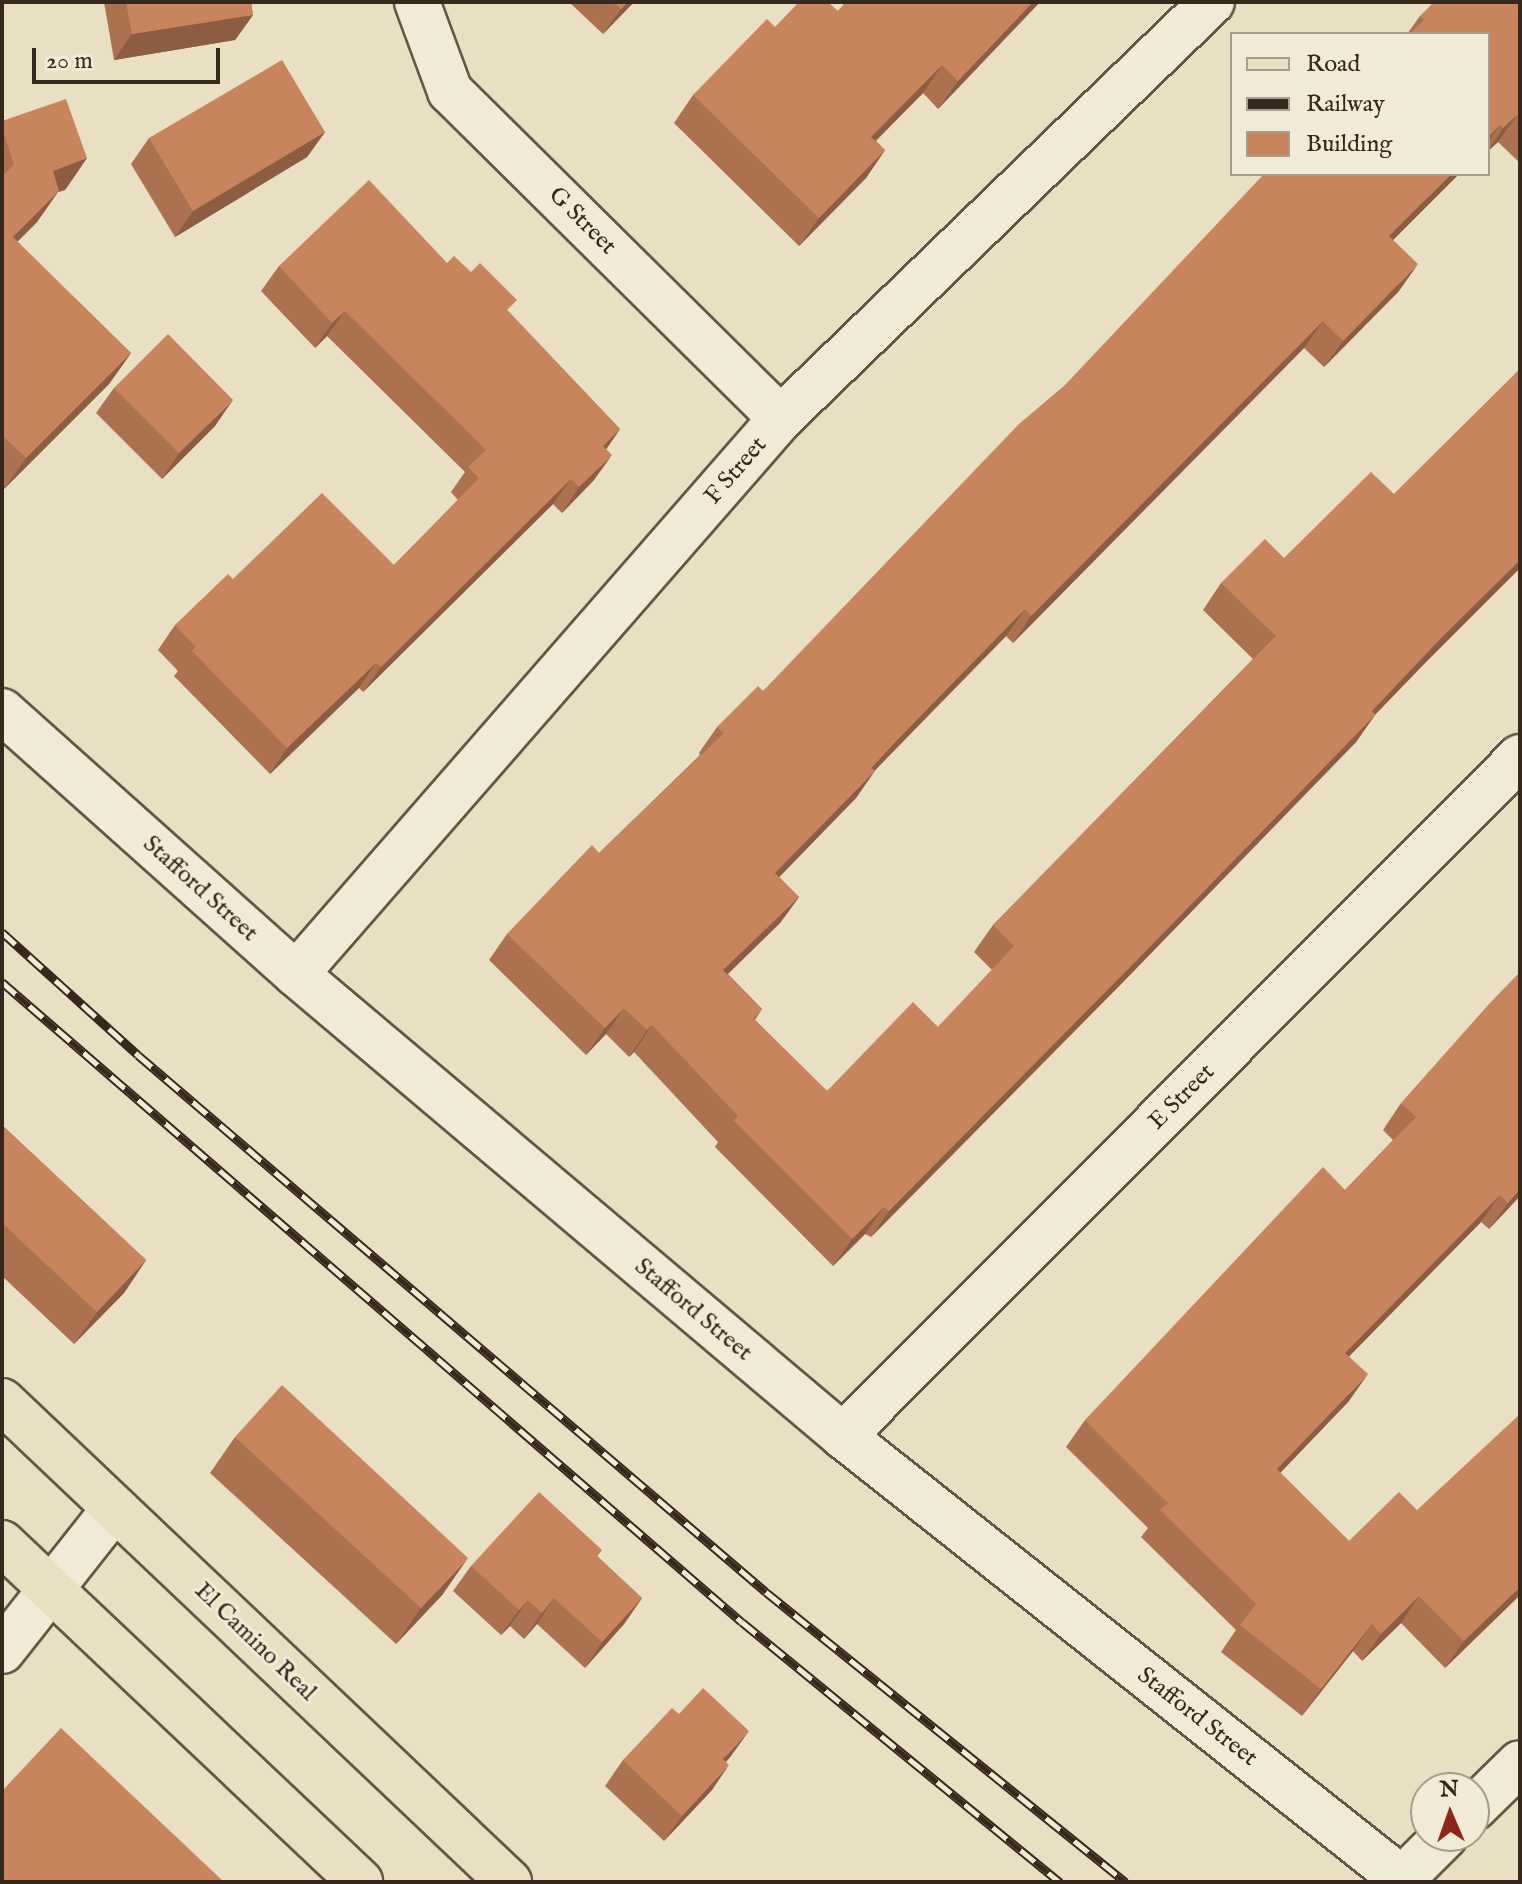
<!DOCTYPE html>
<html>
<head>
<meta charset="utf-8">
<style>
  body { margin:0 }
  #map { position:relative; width:1522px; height:1884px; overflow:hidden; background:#e9dfc2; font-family:"IM FELL English",serif }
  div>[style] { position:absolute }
  .roads { filter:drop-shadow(2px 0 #645647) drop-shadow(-2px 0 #645647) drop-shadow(0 2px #645647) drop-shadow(0 -2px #645647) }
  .minor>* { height:44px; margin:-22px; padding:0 22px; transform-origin:22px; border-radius:22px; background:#f1ead7 }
  .major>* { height:44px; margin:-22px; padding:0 22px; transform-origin:22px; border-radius:22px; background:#e9dfc2 }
  .rail>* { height:9px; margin-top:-4.5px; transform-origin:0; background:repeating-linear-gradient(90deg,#f1ead7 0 18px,#37281e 0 36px); box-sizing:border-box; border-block:2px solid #37281e }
  .wall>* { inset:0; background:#ac7250 }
  .shaded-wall>* { inset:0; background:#8c5d41 }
  .building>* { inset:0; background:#c8855d }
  span { translate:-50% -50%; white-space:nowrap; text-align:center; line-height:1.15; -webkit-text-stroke:6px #f1ead7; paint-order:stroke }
  .street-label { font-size:24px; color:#37281e }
  .frame { position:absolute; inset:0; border:4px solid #37281e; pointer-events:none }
  .legend { position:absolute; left:1230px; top:32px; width:260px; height:144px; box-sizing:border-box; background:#f1ead7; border:2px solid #a79c8d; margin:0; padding:10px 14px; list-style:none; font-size:24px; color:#37281e }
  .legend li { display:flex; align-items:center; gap:16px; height:40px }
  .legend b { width:40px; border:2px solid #a79c8d }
  .north { position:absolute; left:1410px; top:1772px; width:80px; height:80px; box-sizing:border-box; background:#f1ead7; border:2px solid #a79c8d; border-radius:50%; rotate:358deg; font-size:22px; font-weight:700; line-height:32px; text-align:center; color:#37281e }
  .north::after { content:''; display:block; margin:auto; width:28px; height:36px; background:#8f2418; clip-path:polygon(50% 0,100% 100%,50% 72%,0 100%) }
  .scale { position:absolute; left:32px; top:48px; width:188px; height:36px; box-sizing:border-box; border:4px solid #37281e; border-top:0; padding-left:10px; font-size:24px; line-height:28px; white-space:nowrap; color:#37281e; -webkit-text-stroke:6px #f1ead7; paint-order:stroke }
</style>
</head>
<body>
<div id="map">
  <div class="roads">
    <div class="minor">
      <i style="left:417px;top:2px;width:95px;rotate:69.7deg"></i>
      <i style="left:450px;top:91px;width:465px;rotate:44.7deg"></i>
      <i style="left:2px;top:711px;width:394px;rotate:41.8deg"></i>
      <i style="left:296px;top:974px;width:716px;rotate:40.18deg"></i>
      <i style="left:843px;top:1436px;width:718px;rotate:38.39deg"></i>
      <i style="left:296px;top:974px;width:738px;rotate:-48.9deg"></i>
      <i style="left:781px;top:418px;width:599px;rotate:-43.99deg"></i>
      <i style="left:843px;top:1436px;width:959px;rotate:-45.08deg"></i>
      <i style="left:2px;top:1651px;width:182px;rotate:-51.7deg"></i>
      <i style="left:1474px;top:1808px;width:64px;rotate:-44.4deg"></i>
      <i style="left:1402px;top:1879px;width:61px;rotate:-45deg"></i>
    </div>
    <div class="major">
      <i style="left:2px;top:1401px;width:699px;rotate:43.49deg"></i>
      <i style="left:2px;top:1543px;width:493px;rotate:43.4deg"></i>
    </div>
  </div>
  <div class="rail">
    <i style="left:2px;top:932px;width:183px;rotate:42.1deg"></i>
    <i style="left:138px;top:1055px;width:826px;rotate:40.53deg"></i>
    <i style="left:766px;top:1592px;width:462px;rotate:38.9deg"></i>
    <i style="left:2px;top:982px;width:978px;rotate:40.86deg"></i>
    <i style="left:742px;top:1622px;width:411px;rotate:39.3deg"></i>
  </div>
  <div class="wall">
    <i style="clip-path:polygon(104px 2px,251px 2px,253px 15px,235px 40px,114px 60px)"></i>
    <i style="clip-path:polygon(569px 2px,634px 2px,603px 34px)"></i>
    <i style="clip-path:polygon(846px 2px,1040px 2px,938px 109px,923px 93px,876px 141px,885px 150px,866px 178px,799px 246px,674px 123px,693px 95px,775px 27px,838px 11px)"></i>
    <i style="clip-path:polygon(1520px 2px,1520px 163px,1498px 142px,1488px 151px,1488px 34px,1407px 34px,1420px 16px)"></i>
    <i style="clip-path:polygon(2px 121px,87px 158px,65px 190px,58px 192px,37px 222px,17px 242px,131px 353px,109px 384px,4px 489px,2px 487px)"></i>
    <i style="clip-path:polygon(325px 132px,307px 157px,175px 237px,131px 164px,149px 138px)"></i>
    <i style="clip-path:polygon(1459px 174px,1393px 240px,1399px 291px,1324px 367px,1304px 348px,1013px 643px,1006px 636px,882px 763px,874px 771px,856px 798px,779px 877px,799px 897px,780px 923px,728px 974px,762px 1009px,755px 1020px,827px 1091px,938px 1027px,992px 970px,974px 952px,993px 925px,1253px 659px,1203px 610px,1221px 583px,1284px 558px,1394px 494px,1520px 369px,1520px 568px,1424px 664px,1375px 715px,1356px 742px,1126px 979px,871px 1237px,865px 1234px,833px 1266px,715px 1147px,718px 1142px,634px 1052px,629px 1057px,606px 1034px,586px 1055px,489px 960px,507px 934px,599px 853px,700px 755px,699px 753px,717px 727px,763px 691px)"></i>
    <i style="clip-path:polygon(447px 263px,509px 312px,620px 429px,606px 449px,594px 480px,562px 513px,553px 504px,363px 692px,359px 688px,270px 774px,174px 676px,178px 671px,158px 650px,175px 625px,233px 579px,394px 565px,458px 500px,451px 492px,465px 472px,327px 336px,315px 348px,261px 291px,279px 266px)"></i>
    <i style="clip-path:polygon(114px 388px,215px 426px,162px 479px,96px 413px)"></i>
    <i style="clip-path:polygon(1401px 1103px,1520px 1196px,1489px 1229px,1481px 1222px,1349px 1356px,1349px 1401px,1280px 1473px,1349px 1541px,1417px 1510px,1520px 1595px,1445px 1668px,1401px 1623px,1362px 1661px,1353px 1651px,1302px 1716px,1221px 1652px,1236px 1630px,1141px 1537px,1148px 1528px,1066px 1447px,1085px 1420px,1345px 1190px,1393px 1140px,1383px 1130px)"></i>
    <i style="clip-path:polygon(2px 1125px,146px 1260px,124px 1293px,74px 1344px,2px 1276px)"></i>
    <i style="clip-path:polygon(235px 1437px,443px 1594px,396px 1644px,210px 1473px)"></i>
    <i style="clip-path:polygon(602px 1550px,597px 1556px,642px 1598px,624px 1624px,585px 1668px,537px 1624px,524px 1639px,510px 1626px,501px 1635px,453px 1591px,471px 1566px)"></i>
    <i style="clip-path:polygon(731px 1756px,726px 1762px,712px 1790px,664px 1841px,605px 1786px,623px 1760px)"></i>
  </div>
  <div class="shaded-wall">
    <i style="clip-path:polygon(628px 2px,634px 2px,603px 34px,621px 9px)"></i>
    <i style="clip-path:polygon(1033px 2px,1040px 2px,938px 109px,958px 81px)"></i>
    <i style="clip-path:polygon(253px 15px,235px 40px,114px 60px,132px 34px)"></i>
    <i style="clip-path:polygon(942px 65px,923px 93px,852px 164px,871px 137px)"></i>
    <i style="clip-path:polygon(1517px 115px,1498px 142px,1488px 151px,1503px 128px)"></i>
    <i style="clip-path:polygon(1500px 125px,1488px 142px,1488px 137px)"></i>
    <i style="clip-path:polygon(325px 132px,307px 157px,175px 237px,193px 211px)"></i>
    <i style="clip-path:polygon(885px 150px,866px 178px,799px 246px,819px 218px)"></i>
    <i style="clip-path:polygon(87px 158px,65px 190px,58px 192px,37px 222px,2px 257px,2px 253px,53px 171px)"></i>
    <i style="clip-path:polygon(1451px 174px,1459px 174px,1370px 263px,1389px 236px)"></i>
    <i style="clip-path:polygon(1418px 264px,1399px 291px,1324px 367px,1343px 341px)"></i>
    <i style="clip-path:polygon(345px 311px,327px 336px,315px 348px,332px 323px)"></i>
    <i style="clip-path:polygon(1323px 321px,1304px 348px,1013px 643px,1031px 616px)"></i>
    <i style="clip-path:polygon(131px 353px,109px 384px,4px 489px,26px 458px)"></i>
    <i style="clip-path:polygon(233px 400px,215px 426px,162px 479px,179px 453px)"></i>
    <i style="clip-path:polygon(620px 429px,603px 454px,603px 446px)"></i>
    <i style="clip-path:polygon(612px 455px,594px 480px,562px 513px,579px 487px)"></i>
    <i style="clip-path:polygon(571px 479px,553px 504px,363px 692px,381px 667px)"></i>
    <i style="clip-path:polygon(1520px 560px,1520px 568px,1424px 664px,1362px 728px,1375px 715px,1356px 742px,1126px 979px,871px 1237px,889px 1211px,1442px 637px)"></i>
    <i style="clip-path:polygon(1025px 609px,1006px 636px,882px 763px,867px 779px,875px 771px,856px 798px,757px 900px,775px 873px,901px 736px)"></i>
    <i style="clip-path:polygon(376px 663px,359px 688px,270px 774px,287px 748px)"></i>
    <i style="clip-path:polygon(799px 897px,780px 923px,705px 996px,723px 970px)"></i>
    <i style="clip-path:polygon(624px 1008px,606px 1034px,586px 1055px,605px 1028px)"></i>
    <i style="clip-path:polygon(652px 1025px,634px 1052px,629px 1057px,647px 1030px)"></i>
    <i style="clip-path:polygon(1520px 1189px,1520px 1196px,1489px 1229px,1508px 1203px)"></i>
    <i style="clip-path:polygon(1500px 1195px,1481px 1222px,1326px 1380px,1345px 1353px)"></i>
    <i style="clip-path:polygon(884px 1207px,865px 1234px,833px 1266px,852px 1239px)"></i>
    <i style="clip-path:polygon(146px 1260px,124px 1293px,74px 1344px,97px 1312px)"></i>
    <i style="clip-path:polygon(1368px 1374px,1349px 1401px,1258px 1496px,1277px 1469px)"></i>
    <i style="clip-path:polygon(468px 1558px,443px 1594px,396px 1644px,421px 1608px)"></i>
    <i style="clip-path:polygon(1520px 1587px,1520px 1595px,1445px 1668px,1464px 1641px)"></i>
    <i style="clip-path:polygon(1419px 1596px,1401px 1623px,1362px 1661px,1381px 1634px)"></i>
    <i style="clip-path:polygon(554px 1598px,537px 1624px,524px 1639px,542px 1613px)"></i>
    <i style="clip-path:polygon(642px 1598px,624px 1624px,585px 1668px,602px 1642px)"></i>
    <i style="clip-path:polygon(528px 1600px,510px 1626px,501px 1635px,519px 1610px)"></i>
    <i style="clip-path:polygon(1372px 1624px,1353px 1651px,1302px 1716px,1321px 1689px)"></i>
    <i style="clip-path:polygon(749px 1731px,731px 1756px,705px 1784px,723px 1759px)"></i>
    <i style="clip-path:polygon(729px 1765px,712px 1790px,664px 1841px,682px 1816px)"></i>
  </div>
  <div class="building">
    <i style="clip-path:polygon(126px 2px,251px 2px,253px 15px,132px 34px)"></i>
    <i style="clip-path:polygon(613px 2px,628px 2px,621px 9px)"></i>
    <i style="clip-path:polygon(799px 2px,828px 2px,838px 11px,846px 2px,1033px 2px,958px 81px,942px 65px,871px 137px,885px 150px,819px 218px,693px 95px,767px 19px,775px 27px)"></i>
    <i style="clip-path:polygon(1434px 2px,1520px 2px,1520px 118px,1517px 115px,1503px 128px,1500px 125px,1488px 137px,1488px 34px,1410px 34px,1424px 20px,1420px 16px)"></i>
    <i style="clip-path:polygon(282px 60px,325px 132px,193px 211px,149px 138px)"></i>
    <i style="clip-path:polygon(66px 99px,87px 158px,53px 171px,59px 191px,13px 237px,131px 353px,26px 458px,2px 435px,2px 177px,14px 164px,2px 129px,2px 121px)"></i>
    <i style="clip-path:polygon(1264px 174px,1451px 174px,1389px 236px,1418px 264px,1343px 341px,1323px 321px,1031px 616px,1025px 609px,901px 736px,871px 768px,875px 771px,775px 873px,799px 897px,723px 970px,762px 1009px,753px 1018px,827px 1091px,913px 1002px,938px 1027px,1014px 946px,993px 925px,1276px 636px,1221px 583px,1265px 539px,1284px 558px,1371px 472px,1394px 494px,1520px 369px,1520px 560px,1442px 637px,1372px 711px,1375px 715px,1145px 952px,889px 1211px,884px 1207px,852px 1239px,734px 1121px,738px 1116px,652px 1025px,647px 1030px,624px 1008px,605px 1028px,507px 934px,592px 845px,599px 853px,724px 733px,717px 727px,758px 686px,763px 691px,1019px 424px,1065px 385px)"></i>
    <i style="clip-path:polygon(369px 180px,447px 263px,454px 256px,471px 272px,480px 263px,517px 300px,507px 310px,620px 429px,603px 446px,612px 455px,579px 487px,571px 479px,381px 667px,376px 663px,287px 748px,192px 651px,196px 647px,175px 625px,228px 574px,233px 579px,322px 493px,394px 565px,479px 478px,468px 467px,486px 450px,345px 311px,332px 323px,279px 266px)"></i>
    <i style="clip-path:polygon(168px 334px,233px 400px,179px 453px,114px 388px)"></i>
    <i style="clip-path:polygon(1520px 972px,1520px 1189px,1508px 1203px,1500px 1195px,1345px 1353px,1368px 1374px,1277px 1469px,1349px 1541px,1399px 1492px,1417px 1510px,1520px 1414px,1520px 1587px,1464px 1641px,1419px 1596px,1381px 1634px,1372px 1624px,1321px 1689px,1240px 1625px,1256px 1604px,1160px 1510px,1168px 1503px,1085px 1420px,1323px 1167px,1345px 1190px,1416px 1117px,1401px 1103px,1489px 1004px)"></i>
    <i style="clip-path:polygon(2px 1125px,146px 1260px,97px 1312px,2px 1223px)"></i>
    <i style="clip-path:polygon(282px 1385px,468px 1558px,421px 1608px,235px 1437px)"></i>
    <i style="clip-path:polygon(539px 1492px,602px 1550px,596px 1555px,642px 1598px,602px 1642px,554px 1598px,542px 1613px,528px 1600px,519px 1610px,471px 1566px)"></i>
    <i style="clip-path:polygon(703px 1688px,749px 1731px,723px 1759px,729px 1765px,682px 1816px,623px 1760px,672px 1708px,679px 1714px)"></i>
    <i style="clip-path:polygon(61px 1728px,224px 1882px,2px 1882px,2px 1791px)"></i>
  </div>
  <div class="street-label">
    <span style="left:582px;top:221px;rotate:45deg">G Street</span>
    <span style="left:736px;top:471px;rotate:-49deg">F Street</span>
    <span style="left:200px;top:889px;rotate:42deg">Stafford Street</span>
    <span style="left:1182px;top:1097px;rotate:-45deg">E Street</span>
    <span style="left:693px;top:1310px;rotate:40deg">Stafford Street</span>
    <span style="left:255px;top:1642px;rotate:44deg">El Camino Real</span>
    <span style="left:1197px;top:1717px;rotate:38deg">Stafford Street</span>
  </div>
  <div class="frame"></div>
  <ul class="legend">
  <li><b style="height:10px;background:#e9dfc2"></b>Road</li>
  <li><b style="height:10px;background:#37281e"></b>Railway</li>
  <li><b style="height:22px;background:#c8855d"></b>Building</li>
  </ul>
  <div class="north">N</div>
  <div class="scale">20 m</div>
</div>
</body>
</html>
